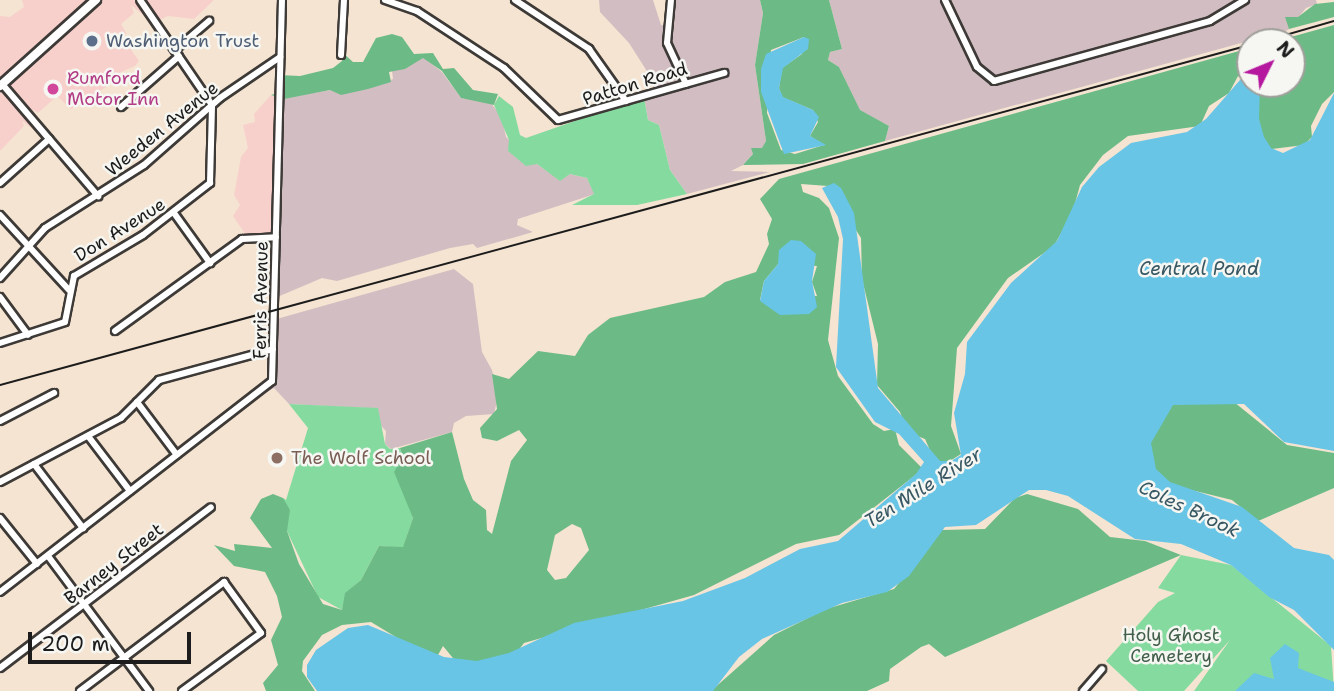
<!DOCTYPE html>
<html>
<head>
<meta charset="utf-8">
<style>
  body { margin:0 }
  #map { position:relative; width:1334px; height:691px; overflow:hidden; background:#f5e4d1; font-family:"Shantell Sans",sans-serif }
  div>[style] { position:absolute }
  .built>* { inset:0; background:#f7d0cb }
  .industrial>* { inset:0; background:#d2bec2 }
  .green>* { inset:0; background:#85db9f }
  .forest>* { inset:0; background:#6cbb86 }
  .water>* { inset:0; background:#68c5e6 }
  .roads { filter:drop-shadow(2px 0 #3d3a37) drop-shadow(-2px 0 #3d3a37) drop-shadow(0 2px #3d3a37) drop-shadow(0 -2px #3d3a37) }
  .minor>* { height:6px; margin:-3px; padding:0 3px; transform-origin:3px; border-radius:3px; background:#fff }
  .major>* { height:8px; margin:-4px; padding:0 4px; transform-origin:4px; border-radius:4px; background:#fff }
  .rail>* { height:2px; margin:-1px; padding:0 1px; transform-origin:1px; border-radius:1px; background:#1c1c1c }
  .dots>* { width:19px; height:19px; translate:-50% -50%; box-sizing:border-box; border:4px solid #f6f6f2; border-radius:50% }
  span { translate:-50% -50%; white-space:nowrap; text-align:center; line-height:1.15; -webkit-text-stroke:5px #f6f6f2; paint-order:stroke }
  .service-label { font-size:18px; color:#4e5e75 }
  .left { translate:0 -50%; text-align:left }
  .hotel-label { font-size:18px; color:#b23c85 }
  .street-label { font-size:18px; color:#1c1c1c }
  .education-label { font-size:18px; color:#785e54 }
  .park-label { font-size:18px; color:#415f4a }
  .water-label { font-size:19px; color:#375763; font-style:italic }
  .north { position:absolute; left:1236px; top:28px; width:70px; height:70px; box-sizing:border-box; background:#f6f6f2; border:2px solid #9f9f9c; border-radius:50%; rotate:47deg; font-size:19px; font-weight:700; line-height:28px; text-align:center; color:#1c1c1c }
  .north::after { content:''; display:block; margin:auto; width:24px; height:32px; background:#b5179e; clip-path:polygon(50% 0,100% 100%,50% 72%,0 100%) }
  .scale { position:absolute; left:28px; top:632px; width:163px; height:32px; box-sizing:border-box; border:4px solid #1c1c1c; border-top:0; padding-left:9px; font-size:21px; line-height:24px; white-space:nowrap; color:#1c1c1c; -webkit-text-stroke:5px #f6f6f2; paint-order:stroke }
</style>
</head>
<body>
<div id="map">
  <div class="built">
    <i style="clip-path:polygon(22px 0,214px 0,194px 19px,168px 16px,153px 23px,131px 5px,134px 13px,121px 24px,126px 33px,123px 38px,139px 61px,135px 66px,114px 75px,106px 87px,71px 109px,57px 96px,38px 113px,33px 110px,40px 124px,34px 130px,22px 121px,24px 126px,0 151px,0 16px,10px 17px,24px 7px)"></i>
    <i style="clip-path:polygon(271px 95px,281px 98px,274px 239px,248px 238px,233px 216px,240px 205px,234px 195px,241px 157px,248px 148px,243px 125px,255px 122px,254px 114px)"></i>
  </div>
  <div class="industrial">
    <i style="clip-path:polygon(599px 0,653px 0,661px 25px,666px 26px,671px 0,760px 0,763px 13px,755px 65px,766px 141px,762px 149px,752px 148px,753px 154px,743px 165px,731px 171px,770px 172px,687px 194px,670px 170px,659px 125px,648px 120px,644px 97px,655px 93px,650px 76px,629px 43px,600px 12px)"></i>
    <i style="clip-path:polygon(829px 0,1316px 0,1317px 4px,1306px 8px,1288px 30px,885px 141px,889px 126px,860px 111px,839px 67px,828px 60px,830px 52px,842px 49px)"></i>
    <i style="clip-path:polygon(423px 57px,442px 72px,461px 98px,490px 102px,502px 117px,506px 137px,537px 164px,560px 180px,570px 174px,587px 178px,595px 194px,518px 219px,517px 225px,533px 232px,477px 248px,473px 244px,450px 248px,337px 281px,322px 278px,275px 298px,281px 98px,331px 90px,348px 93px,383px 83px,393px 79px,392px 71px)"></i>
    <i style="clip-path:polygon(454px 269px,473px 284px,482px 352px,492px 370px,498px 396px,494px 414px,466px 416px,454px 423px,452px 432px,391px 449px,385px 444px,386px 431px,364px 408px,289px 404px,274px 388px,261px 395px,271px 376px,273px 320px)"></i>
  </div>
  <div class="green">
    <i style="clip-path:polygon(499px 96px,513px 107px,520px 135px,526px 138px,644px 97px,648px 120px,659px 125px,670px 170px,687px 194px,637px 205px,572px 205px,594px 194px,587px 178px,570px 174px,560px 181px,537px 164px,526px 166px,508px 151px,509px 140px,494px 105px)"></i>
    <i style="clip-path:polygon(289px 404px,378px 408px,385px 444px,390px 449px,400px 448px,403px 457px,399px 465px,413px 518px,403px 548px,379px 546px,361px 580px,346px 593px,342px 610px,318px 597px,287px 531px,283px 498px,286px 500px,308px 428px)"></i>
    <i style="clip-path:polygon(1181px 555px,1231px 565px,1331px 646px,1334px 691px,1194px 691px,1230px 640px,1184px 691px,1138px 691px,1106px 661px,1158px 602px,1175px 593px,1158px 588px)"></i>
  </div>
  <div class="forest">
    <i style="clip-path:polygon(evenodd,760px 0,829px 0,842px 49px,830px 52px,828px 60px,839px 67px,860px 110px,889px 126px,885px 141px,803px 164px,743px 165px,753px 154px,751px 148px,762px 148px,766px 141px,755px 65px,763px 13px,760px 0,804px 37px,802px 54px,782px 68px,779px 88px,782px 97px,813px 110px,818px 122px,810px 136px,824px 145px,795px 154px,781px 150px,767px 113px,771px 50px,804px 37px)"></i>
    <i style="clip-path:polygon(1334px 2px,1334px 17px,1289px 29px,1285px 17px,1298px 17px,1315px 4px)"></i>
    <i style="clip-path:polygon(evenodd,1334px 25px,1334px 92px,1322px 104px,1311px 126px,1312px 137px,1304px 145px,1263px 150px,1246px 82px,1238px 76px,1229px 93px,1209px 106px,1200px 126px,1128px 136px,1103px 155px,1080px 185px,1073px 211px,1054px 246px,1008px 278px,957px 348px,951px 426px,961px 454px,945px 464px,933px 457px,925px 439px,907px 432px,900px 412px,877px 385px,878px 344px,862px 279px,861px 238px,828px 186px,801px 184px,803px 192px,819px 198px,829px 208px,839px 238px,828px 340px,838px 376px,873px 424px,884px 431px,895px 429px,899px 445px,923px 469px,839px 535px,796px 544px,694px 595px,524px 643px,511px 660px,457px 663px,443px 646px,438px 655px,419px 651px,371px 622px,342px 625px,322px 635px,303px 661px,302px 671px,315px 691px,266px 691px,263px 683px,278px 665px,271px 640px,282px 617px,277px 596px,265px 572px,234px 566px,214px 545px,235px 551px,234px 544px,272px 548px,250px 518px,261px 499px,273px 494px,283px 498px,290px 510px,287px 531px,299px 564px,323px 604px,342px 610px,345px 593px,361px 580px,379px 546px,403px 547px,413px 518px,394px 472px,403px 457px,400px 448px,452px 432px,464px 479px,473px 500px,486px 510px,487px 530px,492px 534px,511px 461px,527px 440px,519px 430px,497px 441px,482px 438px,480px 428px,497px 409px,492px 374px,509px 379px,538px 351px,575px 356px,588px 335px,610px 318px,704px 297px,725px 282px,756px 272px,769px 244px,767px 234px,772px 219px,760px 199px,779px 179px,1250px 48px,1250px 84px,1292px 84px,1292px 42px,1273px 42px,1334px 25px,778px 264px,817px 266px,812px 282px,817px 296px,760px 300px,764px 281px,778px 264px,1334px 25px,572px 524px,581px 528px,589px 550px,566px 578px,555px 580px,547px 570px,555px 535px,572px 524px)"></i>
    <i style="clip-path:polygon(392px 34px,402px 37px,414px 54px,433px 53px,443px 69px,454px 68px,473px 90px,498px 94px,494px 105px,461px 98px,442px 71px,423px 58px,405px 69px,389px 72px,391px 82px,368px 89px,341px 95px,330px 90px,284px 99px,271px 95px,277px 93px,278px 75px,300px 76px,333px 68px,342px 61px,342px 52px,353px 62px,363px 62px,376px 38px)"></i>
    <i style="clip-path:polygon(1198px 400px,1234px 402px,1287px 445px,1334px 453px,1334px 488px,1258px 521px,1232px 500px,1167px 484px,1152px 474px,1146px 443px,1169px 405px)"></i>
    <i style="clip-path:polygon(1027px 494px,1078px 509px,1110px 537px,1145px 541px,1181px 555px,945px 657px,929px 644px,921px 647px,890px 669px,889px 681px,867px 691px,711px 691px,774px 635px,826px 609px,894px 589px,942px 530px,985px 529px,1015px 498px)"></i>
  </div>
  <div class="water">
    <i style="clip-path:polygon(804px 37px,809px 39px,808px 49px,783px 68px,779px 88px,783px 97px,813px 110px,819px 117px,810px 136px,826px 145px,784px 154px,761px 92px,761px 69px,766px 54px)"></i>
    <i style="clip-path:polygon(1250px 77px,1250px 84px,1260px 84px,1259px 119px,1264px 137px,1271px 148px,1283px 153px,1310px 140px,1334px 93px,1334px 451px,1284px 442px,1244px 404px,1173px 405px,1151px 443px,1156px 469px,1170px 482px,1242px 507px,1294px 548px,1329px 555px,1334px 560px,1334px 650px,1294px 610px,1269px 597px,1231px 565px,1181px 544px,1135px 539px,1068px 496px,1046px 490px,1029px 490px,976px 525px,945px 527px,909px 576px,887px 592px,842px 603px,762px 639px,739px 657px,713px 691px,317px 691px,307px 677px,307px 665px,316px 650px,348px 628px,368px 625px,444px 657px,477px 661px,509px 653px,574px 623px,683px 601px,745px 578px,800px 549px,838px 541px,916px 474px,924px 462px,899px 434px,875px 422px,836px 367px,843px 239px,838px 217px,822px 188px,834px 183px,841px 188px,854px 213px,878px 388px,940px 461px,951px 461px,961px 455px,954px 413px,965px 374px,967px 342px,1011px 283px,1057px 241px,1082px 187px,1099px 167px,1131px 143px,1187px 132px,1206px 119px,1240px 80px)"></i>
    <i style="clip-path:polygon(791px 240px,801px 241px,816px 254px,812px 281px,817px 307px,809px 314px,780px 315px,760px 301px,764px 281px,778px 264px,779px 250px)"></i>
    <i style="clip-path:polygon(1285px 644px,1299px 653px,1298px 668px,1334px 682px,1334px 691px,1235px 691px,1254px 673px,1274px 679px,1270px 658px)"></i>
  </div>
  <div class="roads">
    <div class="minor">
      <i style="left:385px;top:0;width:34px;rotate:19deg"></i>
      <i style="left:417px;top:11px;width:104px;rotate:33.2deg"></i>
      <i style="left:504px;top:68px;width:75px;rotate:43.9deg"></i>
      <i style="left:558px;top:120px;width:173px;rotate:-15.8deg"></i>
      <i style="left:515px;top:0;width:89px;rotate:33.5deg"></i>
      <i style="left:589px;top:49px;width:64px;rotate:54.6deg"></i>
      <i style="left:671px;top:0;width:43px;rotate:95.3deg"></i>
      <i style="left:667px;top:43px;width:45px;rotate:65.1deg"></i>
      <i style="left:945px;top:0;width:74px;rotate:64.5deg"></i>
      <i style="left:977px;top:67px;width:22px;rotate:39deg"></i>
      <i style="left:994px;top:81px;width:224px;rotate:-15.5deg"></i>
      <i style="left:1210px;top:21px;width:41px;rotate:-31deg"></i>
      <i style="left:175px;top:50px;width:45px;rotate:-40.5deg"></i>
      <i style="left:341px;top:55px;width:55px;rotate:-86.9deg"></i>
      <i style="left:2px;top:84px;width:148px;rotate:49.4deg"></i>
      <i style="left:121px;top:107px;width:77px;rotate:-41.3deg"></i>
      <i style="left:0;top:183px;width:66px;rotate:-41.9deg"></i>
      <i style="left:174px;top:213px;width:62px;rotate:54.2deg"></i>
      <i style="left:0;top:215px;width:102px;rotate:47.4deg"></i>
      <i style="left:0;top:278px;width:67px;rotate:-48deg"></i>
      <i style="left:45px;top:228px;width:117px;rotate:-32.5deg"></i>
      <i style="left:144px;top:165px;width:101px;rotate:-41.4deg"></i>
      <i style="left:220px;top:98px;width:73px;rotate:-34.3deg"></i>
      <i style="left:0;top:297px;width:47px;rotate:53.6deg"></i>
      <i style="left:115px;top:331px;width:157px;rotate:-35.9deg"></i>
      <i style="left:242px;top:239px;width:34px;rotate:-3deg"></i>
      <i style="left:0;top:343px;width:68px;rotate:-17.9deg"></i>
      <i style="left:65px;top:322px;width:47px;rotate:-78.9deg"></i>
      <i style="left:74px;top:276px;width:80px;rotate:-30.7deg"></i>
      <i style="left:143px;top:235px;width:85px;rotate:-37.8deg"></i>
      <i style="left:210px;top:183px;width:78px;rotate:-88.5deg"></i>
      <i style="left:212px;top:105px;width:127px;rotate:-124.4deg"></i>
      <i style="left:137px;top:402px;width:66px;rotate:53deg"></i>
      <i style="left:0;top:421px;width:61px;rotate:-27.4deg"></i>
      <i style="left:88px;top:436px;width:69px;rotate:52.6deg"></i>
      <i style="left:34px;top:464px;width:81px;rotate:52.6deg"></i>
      <i style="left:0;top:482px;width:137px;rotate:-27.9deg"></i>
      <i style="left:121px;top:418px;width:54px;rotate:-45deg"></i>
      <i style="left:159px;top:380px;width:118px;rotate:-15.2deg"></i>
      <i style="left:0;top:518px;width:59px;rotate:51.2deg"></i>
      <i style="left:48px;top:556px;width:169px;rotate:53.2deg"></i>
      <i style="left:0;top:592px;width:344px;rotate:-37.8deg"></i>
      <i style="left:272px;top:381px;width:381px;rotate:-88.5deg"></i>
      <i style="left:0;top:668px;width:265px;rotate:-37.3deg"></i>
      <i style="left:80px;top:691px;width:181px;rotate:-37.1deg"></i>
      <i style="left:224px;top:582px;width:63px;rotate:54deg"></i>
      <i style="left:261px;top:633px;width:98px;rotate:143.7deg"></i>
      <i style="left:1083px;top:691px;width:29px;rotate:-49deg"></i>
    </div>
    <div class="major">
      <i style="left:0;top:86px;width:129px;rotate:-41.9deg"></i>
    </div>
  </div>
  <div class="rail">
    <i style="left:1261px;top:42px;width:76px;rotate:-16deg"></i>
    <i style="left:0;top:385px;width:1295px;rotate:-15.22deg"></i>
  </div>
  <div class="dots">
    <i style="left:92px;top:41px;background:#5c6f8a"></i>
    <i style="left:53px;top:89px;background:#d1479c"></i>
    <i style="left:277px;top:458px;background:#8d6e63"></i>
  </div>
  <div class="service-label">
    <span class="left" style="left:106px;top:41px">Washington Trust</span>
  </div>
  <div class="hotel-label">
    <span class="left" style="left:67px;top:89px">Rumford<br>Motor Inn</span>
  </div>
  <div class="street-label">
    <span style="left:635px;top:84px;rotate:-17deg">Patton Road</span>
    <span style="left:162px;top:129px;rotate:-39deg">Weeden Avenue</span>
    <span style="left:120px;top:230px;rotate:-32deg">Don Avenue</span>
    <span style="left:261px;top:300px;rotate:-89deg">Ferris Avenue</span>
    <span style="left:114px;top:564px;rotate:-38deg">Barney Street</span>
  </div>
  <div class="education-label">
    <span class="left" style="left:291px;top:458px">The Wolf School</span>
  </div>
  <div class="park-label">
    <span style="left:1171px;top:646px">Holy Ghost<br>Cemetery</span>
  </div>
  <div class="water-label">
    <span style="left:1199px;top:269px">Central Pond</span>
    <span style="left:923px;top:488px;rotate:-32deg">Ten Mile River</span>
    <span style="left:1189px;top:509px;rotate:25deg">Coles Brook</span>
  </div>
  <div class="north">N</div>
  <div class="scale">200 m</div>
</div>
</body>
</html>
